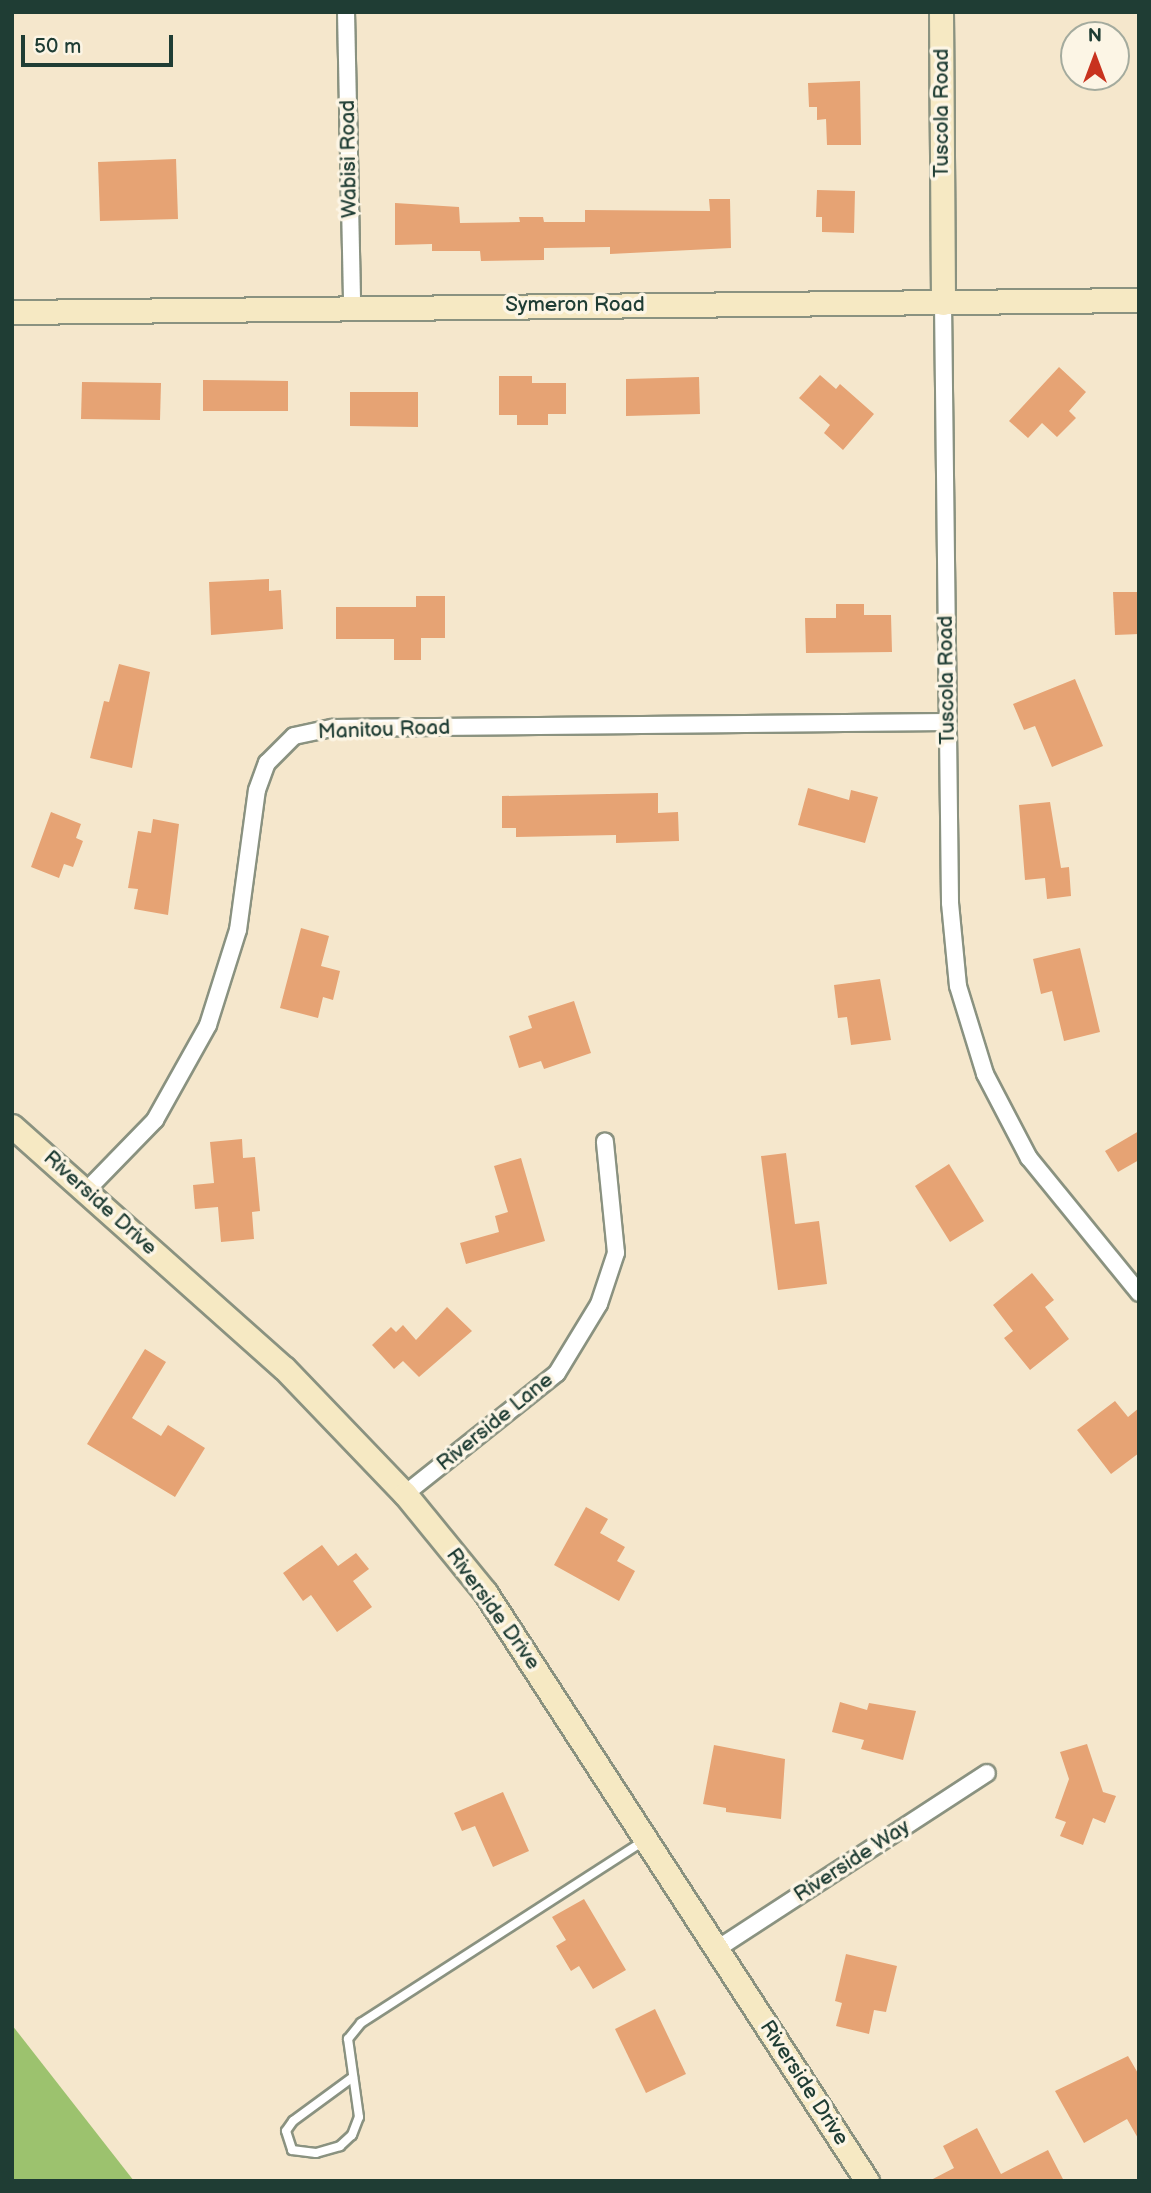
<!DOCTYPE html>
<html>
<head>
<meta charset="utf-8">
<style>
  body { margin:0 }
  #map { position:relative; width:1151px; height:2193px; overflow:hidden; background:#f5e7cc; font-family:"Balsamiq Sans",sans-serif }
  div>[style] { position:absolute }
  .green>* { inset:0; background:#9cc26e }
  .building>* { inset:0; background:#e6a374 }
  .roads { filter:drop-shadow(2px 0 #8a9280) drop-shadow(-2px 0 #8a9280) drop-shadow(0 2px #8a9280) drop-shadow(0 -2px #8a9280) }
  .lane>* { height:8px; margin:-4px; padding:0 4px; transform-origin:4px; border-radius:4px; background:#fff }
  .street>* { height:16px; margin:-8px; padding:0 8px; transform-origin:8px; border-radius:8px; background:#fff }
  .secondary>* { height:23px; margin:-11.5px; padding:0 11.5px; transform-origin:11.5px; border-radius:11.5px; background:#f6e9c3 }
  span { translate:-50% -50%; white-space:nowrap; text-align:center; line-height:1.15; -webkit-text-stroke:7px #fcf5e5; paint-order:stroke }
  .street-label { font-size:21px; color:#1f3d34 }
  .frame { position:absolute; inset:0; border:14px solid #1f3d34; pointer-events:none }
  .north { position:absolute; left:1060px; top:21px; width:70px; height:70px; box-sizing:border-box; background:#fcf5e5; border:2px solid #a4ab9e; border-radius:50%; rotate:0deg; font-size:19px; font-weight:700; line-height:28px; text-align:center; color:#1f3d34 }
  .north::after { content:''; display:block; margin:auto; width:24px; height:32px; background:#c8321e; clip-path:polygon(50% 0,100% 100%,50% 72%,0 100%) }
  .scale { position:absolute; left:21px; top:35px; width:152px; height:32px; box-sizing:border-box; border:4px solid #1f3d34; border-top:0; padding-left:9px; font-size:21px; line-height:24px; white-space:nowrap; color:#1f3d34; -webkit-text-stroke:5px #fcf5e5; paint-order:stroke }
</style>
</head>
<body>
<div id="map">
  <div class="green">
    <i style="clip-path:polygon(12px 2025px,134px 2181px,12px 2181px)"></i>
  </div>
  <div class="building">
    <i style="clip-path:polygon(860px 81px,861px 145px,827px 145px,826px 119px,817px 120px,817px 107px,809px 107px,808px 83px)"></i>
    <i style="clip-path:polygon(176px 159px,178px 219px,100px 221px,98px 162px)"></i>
    <i style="clip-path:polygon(817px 190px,855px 191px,854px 233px,822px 232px,822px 217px,816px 217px)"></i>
    <i style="clip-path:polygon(709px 199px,730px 199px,731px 248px,610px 254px,610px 247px,544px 248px,544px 260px,481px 261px,480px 251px,432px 251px,432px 244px,395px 245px,395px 203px,459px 207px,460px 223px,520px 222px,519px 217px,543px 217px,544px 222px,585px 222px,585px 210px,710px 211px)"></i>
    <i style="clip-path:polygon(1059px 367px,1086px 392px,1069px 411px,1076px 418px,1057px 437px,1042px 423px,1028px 438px,1009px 421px)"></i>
    <i style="clip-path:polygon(820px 375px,836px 389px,840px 384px,874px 414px,843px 450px,824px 433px,830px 425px,799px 398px)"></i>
    <i style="clip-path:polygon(499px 376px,532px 376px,532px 383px,566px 383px,566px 414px,548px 414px,548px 425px,517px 425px,517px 415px,499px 415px)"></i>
    <i style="clip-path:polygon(699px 377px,700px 414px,626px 416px,626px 379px)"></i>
    <i style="clip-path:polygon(203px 380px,288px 381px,288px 411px,203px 411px)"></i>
    <i style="clip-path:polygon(82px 382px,161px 383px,160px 420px,81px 419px)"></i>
    <i style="clip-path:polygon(350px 392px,418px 392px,418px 427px,350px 426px)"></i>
    <i style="clip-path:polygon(269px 579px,269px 591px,281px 590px,283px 629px,211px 635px,209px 582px)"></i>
    <i style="clip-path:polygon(1113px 592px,1139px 592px,1139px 634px,1115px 635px)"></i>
    <i style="clip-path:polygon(416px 596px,445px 596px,445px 638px,421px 638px,421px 660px,394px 660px,394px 639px,336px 639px,336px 607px,416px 607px)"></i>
    <i style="clip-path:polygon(836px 604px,864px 604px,864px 615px,891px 615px,892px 652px,806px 653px,805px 618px,836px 618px)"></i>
    <i style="clip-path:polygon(119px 664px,150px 672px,132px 768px,90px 758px,104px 701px,109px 702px)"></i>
    <i style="clip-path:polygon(1075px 679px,1103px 746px,1052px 767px,1035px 726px,1024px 730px,1013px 704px)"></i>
    <i style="clip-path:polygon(808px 788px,849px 800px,851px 790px,878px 797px,865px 843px,798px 825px)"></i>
    <i style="clip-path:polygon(658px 793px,658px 813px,678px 812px,679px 841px,616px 843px,616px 835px,516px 837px,516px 828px,502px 828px,502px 796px)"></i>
    <i style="clip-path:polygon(1050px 802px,1061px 868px,1069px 867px,1071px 896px,1047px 899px,1045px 878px,1025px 880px,1019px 805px)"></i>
    <i style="clip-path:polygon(51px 812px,81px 824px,76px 838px,83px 841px,73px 867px,64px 864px,59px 878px,31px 867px)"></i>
    <i style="clip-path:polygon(153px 819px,179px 824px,168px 915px,134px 909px,138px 889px,128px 888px,138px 831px,151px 833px)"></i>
    <i style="clip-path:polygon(301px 928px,329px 936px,321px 966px,340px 971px,333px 1000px,323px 997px,318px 1018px,280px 1008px)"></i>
    <i style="clip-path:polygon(1080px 948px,1100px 1032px,1064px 1041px,1052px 991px,1041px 994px,1033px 959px)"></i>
    <i style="clip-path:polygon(880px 979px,891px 1040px,851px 1045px,847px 1017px,838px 1018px,834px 985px)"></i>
    <i style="clip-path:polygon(574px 1001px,591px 1053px,544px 1069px,541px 1061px,519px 1068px,509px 1036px,532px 1028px,528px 1016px)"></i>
    <i style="clip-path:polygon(1139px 1131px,1139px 1160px,1118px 1172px,1105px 1151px)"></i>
    <i style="clip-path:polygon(242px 1139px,243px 1158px,255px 1157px,260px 1211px,252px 1212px,254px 1239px,221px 1242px,218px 1207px,195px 1209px,193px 1185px,214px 1183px,210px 1142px)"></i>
    <i style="clip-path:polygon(786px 1153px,795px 1224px,819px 1221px,827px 1284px,778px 1290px,761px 1156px)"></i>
    <i style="clip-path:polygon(521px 1158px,545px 1241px,466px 1264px,460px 1243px,499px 1232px,495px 1216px,508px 1212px,494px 1166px)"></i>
    <i style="clip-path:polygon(949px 1164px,984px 1221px,950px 1242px,915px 1186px)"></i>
    <i style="clip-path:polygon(1032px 1273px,1054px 1300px,1045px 1307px,1069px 1339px,1030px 1370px,1004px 1338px,1013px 1331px,993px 1305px)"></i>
    <i style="clip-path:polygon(447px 1307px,472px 1331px,419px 1377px,403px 1361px,394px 1369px,372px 1345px,391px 1327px,396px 1332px,403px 1325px,416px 1340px)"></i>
    <i style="clip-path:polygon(145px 1349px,166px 1362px,132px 1418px,161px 1436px,168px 1425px,205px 1448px,175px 1497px,87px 1444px)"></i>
    <i style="clip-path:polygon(1115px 1401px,1128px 1417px,1139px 1408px,1139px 1453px,1111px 1474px,1077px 1430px)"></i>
    <i style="clip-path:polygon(586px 1507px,608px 1519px,600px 1533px,625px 1547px,617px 1561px,635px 1571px,619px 1601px,554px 1565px)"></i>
    <i style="clip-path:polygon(322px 1545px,338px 1566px,356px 1553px,369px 1569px,353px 1581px,372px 1607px,337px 1632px,311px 1595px,303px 1601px,283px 1573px)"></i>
    <i style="clip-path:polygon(840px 1702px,867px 1710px,869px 1703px,916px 1711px,903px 1760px,861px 1749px,864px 1740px,832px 1732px)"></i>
    <i style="clip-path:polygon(1087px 1744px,1103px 1792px,1116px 1796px,1105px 1823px,1093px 1818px,1083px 1845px,1060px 1836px,1066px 1822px,1055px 1818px,1069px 1779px,1060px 1752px)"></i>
    <i style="clip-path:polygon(714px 1745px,785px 1759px,781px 1819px,726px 1812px,726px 1808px,703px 1804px)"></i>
    <i style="clip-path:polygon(503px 1792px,529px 1851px,493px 1867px,475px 1826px,462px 1831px,454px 1813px)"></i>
    <i style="clip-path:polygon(584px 1899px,626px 1970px,593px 1989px,579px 1966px,571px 1971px,556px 1946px,566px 1940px,552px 1917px)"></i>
    <i style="clip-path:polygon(846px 1954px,897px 1966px,886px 2012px,874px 2010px,869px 2034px,836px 2026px,842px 2003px,835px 2001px)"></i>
    <i style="clip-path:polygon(655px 2009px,686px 2074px,646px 2093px,615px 2029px)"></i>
    <i style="clip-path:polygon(1128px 2056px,1139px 2075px,1139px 2140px,1127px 2119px,1084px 2143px,1055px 2091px)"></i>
    <i style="clip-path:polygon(977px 2128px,1001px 2174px,1048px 2150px,1064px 2181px,929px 2181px,954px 2168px,943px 2146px)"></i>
  </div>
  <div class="roads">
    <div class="lane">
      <i style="left:353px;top:2077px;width:74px;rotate:143.7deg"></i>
      <i style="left:293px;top:2121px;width:12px;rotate:125deg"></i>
      <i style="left:286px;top:2131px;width:20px;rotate:72deg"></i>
      <i style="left:292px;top:2150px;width:24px;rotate:7deg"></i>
      <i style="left:316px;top:2153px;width:25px;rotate:-16deg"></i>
      <i style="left:340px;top:2146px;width:16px;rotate:-43deg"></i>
      <i style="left:352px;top:2135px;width:19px;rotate:-69deg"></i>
      <i style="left:359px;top:2117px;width:79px;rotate:-98deg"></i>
      <i style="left:348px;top:2039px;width:21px;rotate:-51deg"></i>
      <i style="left:361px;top:2023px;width:336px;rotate:-32.8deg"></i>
    </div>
    <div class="street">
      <i style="left:346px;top:12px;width:294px;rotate:88.8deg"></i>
      <i style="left:943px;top:303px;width:600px;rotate:89.33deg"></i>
      <i style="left:950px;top:903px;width:83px;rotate:84.5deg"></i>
      <i style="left:958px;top:986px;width:92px;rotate:72.9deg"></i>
      <i style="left:985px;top:1074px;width:95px;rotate:62.4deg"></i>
      <i style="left:1029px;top:1158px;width:174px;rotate:50.8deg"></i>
      <i style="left:87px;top:1190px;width:98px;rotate:-45.8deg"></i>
      <i style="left:155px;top:1120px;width:109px;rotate:-60.8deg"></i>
      <i style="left:208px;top:1025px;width:100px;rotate:-72.5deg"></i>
      <i style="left:238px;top:930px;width:141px;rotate:-82.3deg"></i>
      <i style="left:257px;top:790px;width:29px;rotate:-70deg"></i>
      <i style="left:267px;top:763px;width:38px;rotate:-45deg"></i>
      <i style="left:294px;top:736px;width:40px;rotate:-12deg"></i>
      <i style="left:333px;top:728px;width:614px;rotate:-0.56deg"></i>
      <i style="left:405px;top:1494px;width:194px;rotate:-38.5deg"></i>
      <i style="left:557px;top:1373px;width:81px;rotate:-58.7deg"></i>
      <i style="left:599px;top:1304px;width:54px;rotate:-71.6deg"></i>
      <i style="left:616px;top:1253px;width:112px;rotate:-95.7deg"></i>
      <i style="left:717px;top:1949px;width:322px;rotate:-33.1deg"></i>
    </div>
    <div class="secondary">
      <i style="left:941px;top:12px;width:291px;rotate:89.6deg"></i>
      <i style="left:12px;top:312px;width:1127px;rotate:-0.61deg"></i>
      <i style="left:12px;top:1126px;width:364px;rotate:41.7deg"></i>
      <i style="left:284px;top:1368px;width:175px;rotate:46.2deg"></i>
      <i style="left:405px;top:1494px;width:127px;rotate:50.8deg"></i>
      <i style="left:485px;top:1592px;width:702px;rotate:57.03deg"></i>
    </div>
  </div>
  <div class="street-label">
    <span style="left:942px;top:113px;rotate:-90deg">Tuscola Road</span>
    <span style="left:349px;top:159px;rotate:-91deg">Wabisi Road</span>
    <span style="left:575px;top:305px">Symeron Road</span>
    <span style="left:947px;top:680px;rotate:-91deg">Tuscola Road</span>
    <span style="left:384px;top:730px;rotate:-2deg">Manitou Road</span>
    <span style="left:100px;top:1203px;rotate:42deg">Riverside Drive</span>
    <span style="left:495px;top:1422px;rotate:-39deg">Riverside Lane</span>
    <span style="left:493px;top:1609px;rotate:54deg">Riverside Drive</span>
    <span style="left:852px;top:1861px;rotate:-33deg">Riverside Way</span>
    <span style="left:804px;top:2083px;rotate:57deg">Riverside Drive</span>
  </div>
  <div class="frame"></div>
  <div class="north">N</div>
  <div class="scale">50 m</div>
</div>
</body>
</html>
